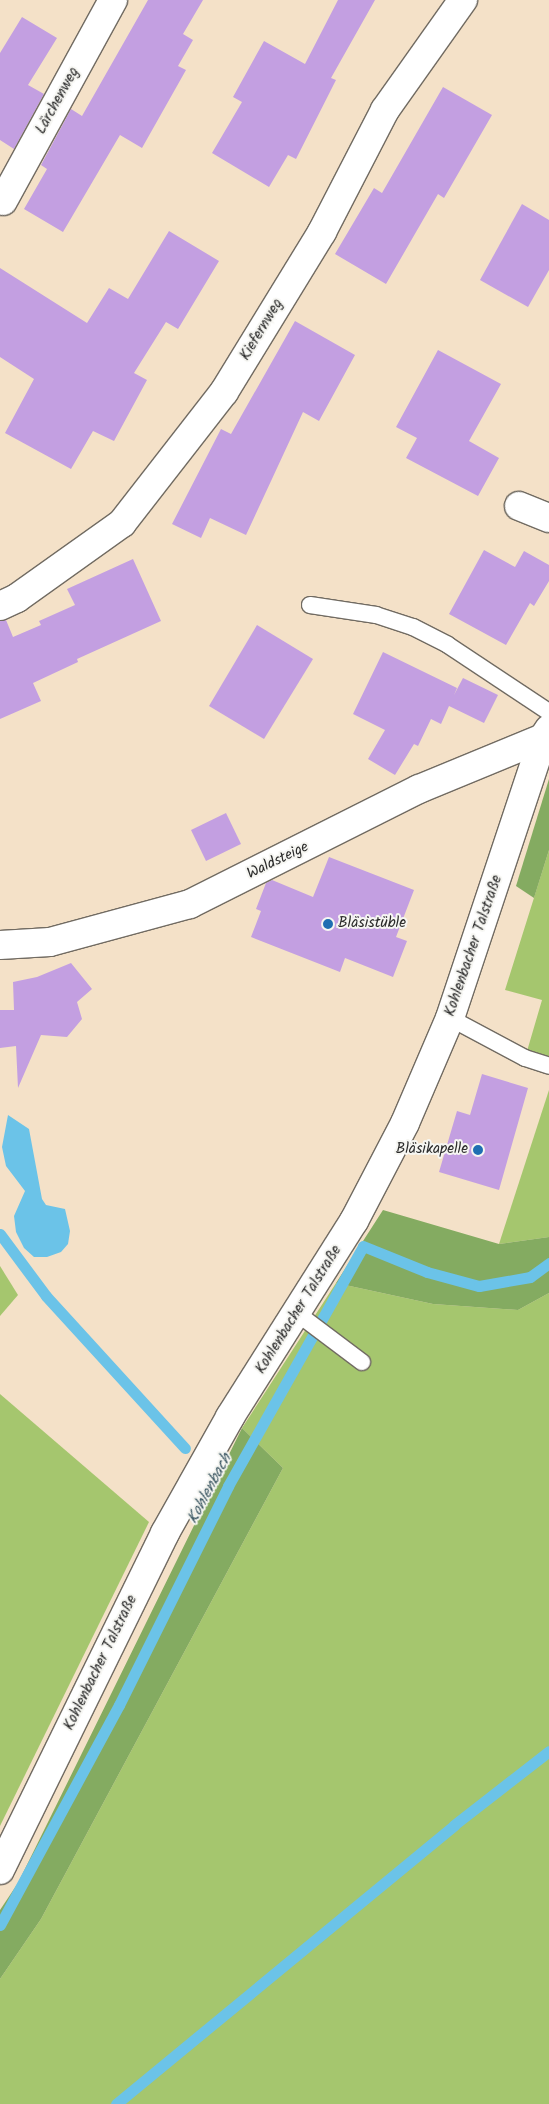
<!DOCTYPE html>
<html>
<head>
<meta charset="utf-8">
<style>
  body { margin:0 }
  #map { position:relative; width:549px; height:2104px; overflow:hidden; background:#f4e1c8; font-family:Kalam,sans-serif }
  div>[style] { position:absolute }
  .green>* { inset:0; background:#a5c66e }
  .forest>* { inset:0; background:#84ab61 }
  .water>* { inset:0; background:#6bc3e8 }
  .stream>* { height:11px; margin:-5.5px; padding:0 5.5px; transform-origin:5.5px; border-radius:5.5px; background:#6bc3e8 }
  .building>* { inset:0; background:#c39fe1 }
  .roads { filter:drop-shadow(1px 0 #716b62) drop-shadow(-1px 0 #716b62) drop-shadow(0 1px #716b62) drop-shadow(0 -1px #716b62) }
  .service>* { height:16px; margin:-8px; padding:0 8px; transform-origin:8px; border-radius:8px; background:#fff }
  .minor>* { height:28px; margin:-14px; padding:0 14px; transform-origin:14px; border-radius:14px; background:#fff }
  .dots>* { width:14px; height:14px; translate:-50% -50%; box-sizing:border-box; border:2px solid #f6f6f2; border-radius:50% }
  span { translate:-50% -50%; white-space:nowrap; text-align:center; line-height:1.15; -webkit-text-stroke:4px #f6f6f2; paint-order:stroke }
  .street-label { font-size:15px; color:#2b2b2b }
  .poi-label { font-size:15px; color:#2b2b2b }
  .left { translate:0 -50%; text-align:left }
  .right { translate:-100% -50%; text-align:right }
  .water-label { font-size:16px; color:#3e5964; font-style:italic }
</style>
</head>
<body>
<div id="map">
  <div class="green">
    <i style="clip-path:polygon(549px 850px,549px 1066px,525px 1058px,542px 1000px,505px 990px)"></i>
    <i style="clip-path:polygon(549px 1090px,549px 1237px,499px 1244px)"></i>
    <i style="clip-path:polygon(0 1266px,18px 1295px,0 1316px)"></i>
    <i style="clip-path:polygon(336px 1283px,433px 1304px,518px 1310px,549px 1293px,549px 2104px,0 2104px,0 1979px,41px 1919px,283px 1468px,242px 1428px)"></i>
    <i style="clip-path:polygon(0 1394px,149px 1522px,0 1826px)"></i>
  </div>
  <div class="forest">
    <i style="clip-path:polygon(549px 779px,549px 850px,534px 898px,516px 886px)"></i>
    <i style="clip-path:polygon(383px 1210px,499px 1244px,549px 1237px,549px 1293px,518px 1310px,433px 1304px,336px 1283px)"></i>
    <i style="clip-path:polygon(242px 1428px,283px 1468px,41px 1919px,0 1979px,0 1910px,18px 1883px)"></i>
  </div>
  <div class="water">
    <i style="clip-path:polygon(8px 1115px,29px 1129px,42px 1199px,46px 1205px,65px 1209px,70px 1231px,68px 1244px,61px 1252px,47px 1257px,34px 1257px,24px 1248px,16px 1232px,14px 1216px,25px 1191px,6px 1166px,2px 1147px)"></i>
  </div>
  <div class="stream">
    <i style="left:0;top:1234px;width:77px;rotate:53.4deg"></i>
    <i style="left:46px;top:1296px;width:206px;rotate:47.6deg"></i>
    <i style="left:0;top:1925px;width:250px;rotate:-61.6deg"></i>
    <i style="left:119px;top:1705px;width:245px;rotate:-63.5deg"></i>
    <i style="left:228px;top:1486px;width:275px;rotate:-60.6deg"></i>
    <i style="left:363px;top:1246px;width:69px;rotate:22.1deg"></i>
    <i style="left:427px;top:1272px;width:54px;rotate:15.1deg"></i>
    <i style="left:479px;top:1286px;width:52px;rotate:-10deg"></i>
    <i style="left:530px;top:1277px;width:24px;rotate:-36deg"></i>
    <i style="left:116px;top:2104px;width:438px;rotate:-39.5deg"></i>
    <i style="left:454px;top:1825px;width:120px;rotate:-37.9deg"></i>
  </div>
  <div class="building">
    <i style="clip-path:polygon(148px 0,203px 0,183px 34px,193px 40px,178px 66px,186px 70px,142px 148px,120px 135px,63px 232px,24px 209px,47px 169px,41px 165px,71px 109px,82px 116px)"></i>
    <i style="clip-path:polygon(338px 0,375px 0,331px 78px,336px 80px,296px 159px,288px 155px,269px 187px,212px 153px,242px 102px,233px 97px,264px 41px,305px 64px)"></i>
    <i style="clip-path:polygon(22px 17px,57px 38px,28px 85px,44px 94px,14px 149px,0 140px,0 53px)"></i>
    <i style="clip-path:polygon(443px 87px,492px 115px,444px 198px,438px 194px,386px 284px,335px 254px,374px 188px,382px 193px)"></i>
    <i style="clip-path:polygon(522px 204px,549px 220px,549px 270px,528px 307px,480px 280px)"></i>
    <i style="clip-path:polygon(169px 231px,219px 261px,178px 329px,166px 322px,134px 373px,147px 380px,114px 441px,93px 431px,71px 469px,5px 433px,34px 379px,0 357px,0 268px,87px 323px,109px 288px,128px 299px)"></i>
    <i style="clip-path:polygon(295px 321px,355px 355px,319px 421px,303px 412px,246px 535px,210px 518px,201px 538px,172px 524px,221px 429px,231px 434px)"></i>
    <i style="clip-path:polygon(438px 350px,501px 384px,469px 441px,499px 458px,478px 496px,406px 458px,417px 438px,396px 427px)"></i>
    <i style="clip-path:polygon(484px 550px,515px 567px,524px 551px,549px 565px,549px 581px,534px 606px,530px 603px,506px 645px,449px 614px)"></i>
    <i style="clip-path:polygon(133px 559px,161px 621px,77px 659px,78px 662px,33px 683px,41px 701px,0 719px,0 621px,6px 620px,13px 637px,41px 625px,39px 621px,75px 605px,67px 589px)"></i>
    <i style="clip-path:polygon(257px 625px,313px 659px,264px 739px,209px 706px)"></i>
    <i style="clip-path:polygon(383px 652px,457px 688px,454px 695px,463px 678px,498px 695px,484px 723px,449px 706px,441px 724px,431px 719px,418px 746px,414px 744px,395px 775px,368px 759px,385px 730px,353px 714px)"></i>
    <i style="clip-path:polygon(226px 813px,241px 844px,206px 861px,191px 830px)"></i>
    <i style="clip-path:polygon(329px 857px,414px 890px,396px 937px,407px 941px,393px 977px,345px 958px,340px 972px,251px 937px,261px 911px,256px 909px,266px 883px,272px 880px,313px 897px)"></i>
    <i style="clip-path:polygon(71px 963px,92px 989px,77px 1002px,82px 1019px,67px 1037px,41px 1035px,18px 1088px,16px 1046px,0 1048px,0 1010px,14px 1010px,13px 982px,37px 977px)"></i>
    <i style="clip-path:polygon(482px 1074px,528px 1088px,499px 1190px,439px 1172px,457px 1111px,470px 1115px)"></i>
  </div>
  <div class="roads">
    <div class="service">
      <i style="left:310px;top:605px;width:67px;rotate:8.6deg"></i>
      <i style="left:376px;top:615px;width:39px;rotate:18deg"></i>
      <i style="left:413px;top:627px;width:39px;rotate:27deg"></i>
      <i style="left:448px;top:645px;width:121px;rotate:33.6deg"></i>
      <i style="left:450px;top:1018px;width:85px;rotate:28.1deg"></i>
      <i style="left:525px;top:1058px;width:25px;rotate:18deg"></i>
      <i style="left:298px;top:1314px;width:80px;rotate:36.9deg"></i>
    </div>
    <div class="minor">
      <i style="left:3px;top:201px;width:229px;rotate:-61.3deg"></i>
      <i style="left:519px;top:506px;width:32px;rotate:22deg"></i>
      <i style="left:0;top:606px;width:19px;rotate:-25deg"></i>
      <i style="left:17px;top:598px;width:129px;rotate:-35.5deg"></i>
      <i style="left:122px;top:523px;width:166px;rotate:-52.1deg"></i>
      <i style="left:224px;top:392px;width:188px;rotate:-58.5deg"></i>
      <i style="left:322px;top:232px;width:137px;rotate:-62.7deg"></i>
      <i style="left:385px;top:110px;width:135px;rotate:-54.7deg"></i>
      <i style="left:0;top:945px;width:50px;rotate:-3.4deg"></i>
      <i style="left:50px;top:942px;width:145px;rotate:-15.2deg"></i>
      <i style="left:190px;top:904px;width:256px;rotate:-26.7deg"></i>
      <i style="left:419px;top:789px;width:134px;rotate:-22.4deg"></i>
      <i style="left:0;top:1870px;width:375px;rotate:-63.9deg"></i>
      <i style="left:165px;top:1533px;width:133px;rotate:-60.7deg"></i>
      <i style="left:230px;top:1417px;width:232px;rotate:-57.7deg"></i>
      <i style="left:354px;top:1221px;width:110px;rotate:-62.5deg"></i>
      <i style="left:405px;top:1123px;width:114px;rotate:-66.8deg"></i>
      <i style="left:450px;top:1018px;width:295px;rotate:-71.6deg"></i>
      <i style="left:543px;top:738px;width:11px;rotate:-56deg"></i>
    </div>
  </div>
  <div class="dots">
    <i style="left:328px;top:924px;background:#1f6fb2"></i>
    <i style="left:478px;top:1150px;background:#1f6fb2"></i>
  </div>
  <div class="street-label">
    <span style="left:58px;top:101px;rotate:-61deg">Lärchenweg</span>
    <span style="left:262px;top:330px;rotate:-59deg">Kiefernweg</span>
    <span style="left:278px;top:861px;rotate:-26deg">Waldsteige</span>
    <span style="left:474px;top:946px;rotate:-71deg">Kohlenbacher Talstraße</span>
    <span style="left:299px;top:1310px;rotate:-58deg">Kohlenbacher Talstraße</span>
    <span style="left:101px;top:1663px;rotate:-64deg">Kohlenbacher Talstraße</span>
  </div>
  <div class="poi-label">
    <span class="left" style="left:338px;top:924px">Bläsistüble</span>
    <span class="right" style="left:468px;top:1150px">Bläsikapelle</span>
  </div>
  <div class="water-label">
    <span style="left:210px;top:1489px;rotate:-62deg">Kohlenbach</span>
  </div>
</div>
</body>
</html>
